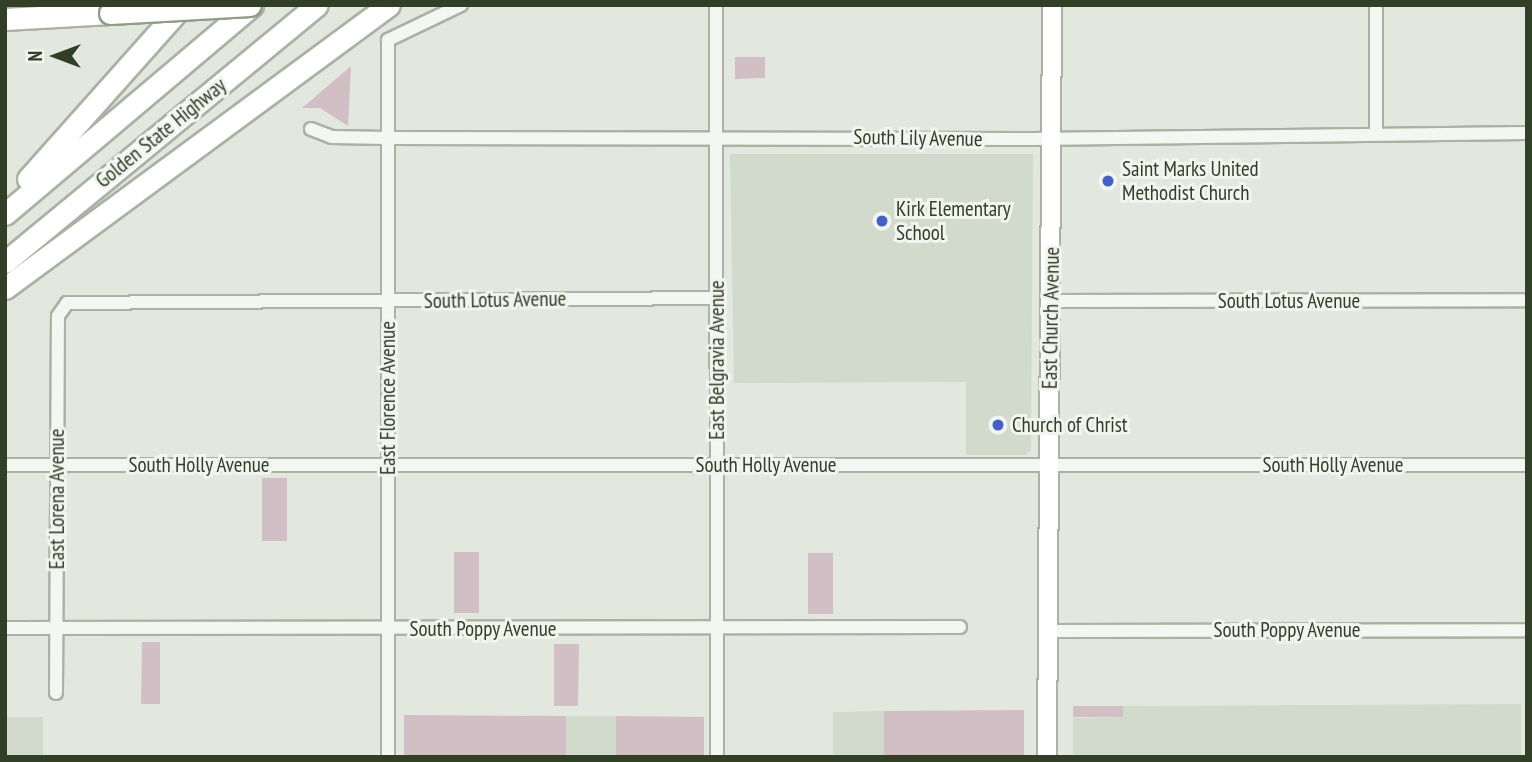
<!DOCTYPE html>
<html>
<head>
<meta charset="utf-8">
<style>
  body { margin:0 }
  #map { position:relative; width:1532px; height:762px; overflow:hidden; background:#e3e8de; font-family:"PT Sans Narrow",sans-serif }
  div>[style] { position:absolute }
  .built>* { inset:0; background:#d2dacc }
  .green>* { inset:0; background:#d2bfc5 }
  .roads { filter:drop-shadow(2px 0 #aab2a3) drop-shadow(-2px 0 #aab2a3) drop-shadow(0 2px #aab2a3) drop-shadow(0 -2px #aab2a3) }
  .street>* { height:12px; margin:-6px; padding:0 6px; transform-origin:6px; border-radius:6px; background:#f3f6f1 }
  .secondary>* { height:18px; margin:-9px; padding:0 9px; transform-origin:9px; border-radius:9px; background:#fff }
  .highway>* { height:21px; margin:-10.5px; padding:0 10.5px; transform-origin:10.5px; border-radius:10.5px; background:#fff }
  .bridges { filter:drop-shadow(2px 0 #919e86) drop-shadow(-2px 0 #919e86) drop-shadow(0 2px #919e86) drop-shadow(0 -2px #919e86) }
  .highway-bridge>* { height:21px; margin:-10.5px; padding:0 10.5px; transform-origin:10.5px; border-radius:10.5px; background:#fff }
  .dots>* { width:19px; height:19px; translate:-50% -50%; box-sizing:border-box; border:4px solid #f1f5ee; border-radius:50% }
  span { translate:-50% -50%; white-space:nowrap; text-align:center; line-height:1.15; -webkit-text-stroke:6px #f1f5ee; paint-order:stroke }
  .street-label { font-size:21px; color:#313f27 }
  .poi-label { font-size:21px; color:#313f27 }
  .left { translate:0 -50%; text-align:left }
  .frame { position:absolute; inset:0; border:7px solid #313f27; pointer-events:none }
  .north { position:absolute; left:21px; top:21px; width:70px; height:70px; -webkit-text-stroke:5px #f1f5ee; paint-order:stroke; rotate:270deg; font-size:19px; font-weight:700; line-height:28px; text-align:center; color:#313f27 }
  .north::after { content:''; display:block; margin:auto; width:24px; height:32px; background:#313f27; clip-path:polygon(50% 0,100% 100%,50% 72%,0 100%) }
</style>
</head>
<body>
<div id="map">
  <div class="built">
    <i style="clip-path:polygon(730px 154px,1033px 154px,1031px 450px,1025px 455px,966px 455px,966px 382px,734px 383px)"></i>
    <i style="clip-path:polygon(1521px 704px,1521px 757px,1073px 757px,1073px 718px,1123px 717px,1123px 706px)"></i>
    <i style="clip-path:polygon(884px 711px,884px 757px,833px 757px,833px 712px)"></i>
    <i style="clip-path:polygon(566px 716px,616px 716px,616px 757px,566px 757px)"></i>
    <i style="clip-path:polygon(5px 717px,43px 717px,43px 757px,5px 757px)"></i>
  </div>
  <div class="green">
    <i style="clip-path:polygon(735px 57px,765px 57px,765px 78px,735px 79px)"></i>
    <i style="clip-path:polygon(351px 66px,348px 126px,320px 108px,302px 108px)"></i>
    <i style="clip-path:polygon(262px 478px,287px 478px,287px 541px,262px 541px)"></i>
    <i style="clip-path:polygon(454px 552px,479px 552px,479px 613px,454px 613px)"></i>
    <i style="clip-path:polygon(808px 553px,833px 553px,833px 614px,808px 614px)"></i>
    <i style="clip-path:polygon(142px 642px,160px 642px,160px 704px,141px 704px)"></i>
    <i style="clip-path:polygon(554px 644px,579px 644px,578px 706px,554px 706px)"></i>
    <i style="clip-path:polygon(1073px 706px,1123px 706px,1123px 717px,1073px 717px)"></i>
    <i style="clip-path:polygon(1024px 710px,1024px 757px,884px 757px,884px 711px)"></i>
    <i style="clip-path:polygon(404px 715px,566px 716px,566px 757px,404px 757px)"></i>
    <i style="clip-path:polygon(616px 716px,704px 717px,704px 757px,616px 757px)"></i>
  </div>
  <div class="roads">
    <div class="street">
      <i style="left:716px;top:5px;width:752px;rotate:89.92deg"></i>
      <i style="left:311px;top:129px;width:22px;rotate:21deg"></i>
      <i style="left:332px;top:137px;width:56px;rotate:1deg"></i>
      <i style="left:388px;top:138px;width:646px;rotate:0.09deg"></i>
      <i style="left:1034px;top:139px;width:493px;rotate:-0.7deg"></i>
      <i style="left:1376px;top:133px;width:128px;rotate:-90deg"></i>
      <i style="left:1051px;top:301px;width:476px;rotate:-0.1deg"></i>
      <i style="left:5px;top:465px;width:1522px"></i>
      <i style="left:5px;top:628px;width:955px;rotate:-0.06deg"></i>
      <i style="left:1048px;top:631px;width:479px;rotate:-0.1deg"></i>
      <i style="left:56px;top:693px;width:377px;rotate:-89.7deg"></i>
      <i style="left:58px;top:316px;width:16px;rotate:-55deg"></i>
      <i style="left:67px;top:303px;width:649px;rotate:-0.44deg"></i>
      <i style="left:388px;top:757px;width:717px;rotate:-90deg"></i>
      <i style="left:388px;top:40px;width:81px;rotate:-25.6deg"></i>
    </div>
    <div class="secondary">
      <i style="left:1047px;top:757px;width:752px;rotate:-89.62deg"></i>
    </div>
    <div class="highway">
      <i style="left:5px;top:19px;width:105px;rotate:-3.3deg"></i>
      <i style="left:28px;top:179px;width:233px;rotate:-48.3deg"></i>
      <i style="left:5px;top:214px;width:324px;rotate:-40.2deg"></i>
      <i style="left:5px;top:262px;width:404px;rotate:-39.5deg"></i>
      <i style="left:5px;top:288px;width:477px;rotate:-36.4deg"></i>
    </div>
  </div>
  <div class="bridges">
    <div class="highway-bridge">
      <i style="left:110px;top:13px;width:140px;rotate:-3.3deg"></i>
    </div>
  </div>
  <div class="dots">
    <i style="left:1108px;top:181px;background:#435fce"></i>
    <i style="left:882px;top:221px;background:#435fce"></i>
    <i style="left:998px;top:425px;background:#435fce"></i>
  </div>
  <div class="street-label">
    <span style="left:161px;top:133px;rotate:-39deg">Golden State Highway</span>
    <span style="left:918px;top:138px;rotate:1deg">South Lily Avenue</span>
    <span style="left:495px;top:300px;rotate:-1deg">South Lotus Avenue</span>
    <span style="left:1289px;top:301px">South Lotus Avenue</span>
    <span style="left:1051px;top:318px;rotate:-89deg">East Church Avenue</span>
    <span style="left:717px;top:360px;rotate:-90deg">East Belgravia Avenue</span>
    <span style="left:388px;top:398px;rotate:-90deg">East Florence Avenue</span>
    <span style="left:199px;top:465px">South Holly Avenue</span>
    <span style="left:766px;top:465px">South Holly Avenue</span>
    <span style="left:1333px;top:465px">South Holly Avenue</span>
    <span style="left:57px;top:499px;rotate:-90deg">East Lorena Avenue</span>
    <span style="left:483px;top:629px">South Poppy Avenue</span>
    <span style="left:1287px;top:630px">South Poppy Avenue</span>
  </div>
  <div class="poi-label">
    <span class="left" style="left:1122px;top:181px">Saint Marks United<br>Methodist Church</span>
    <span class="left" style="left:896px;top:221px">Kirk Elementary<br>School</span>
    <span class="left" style="left:1012px;top:425px">Church of Christ</span>
  </div>
  <div class="frame"></div>
  <div class="north">N</div>
</div>
</body>
</html>
